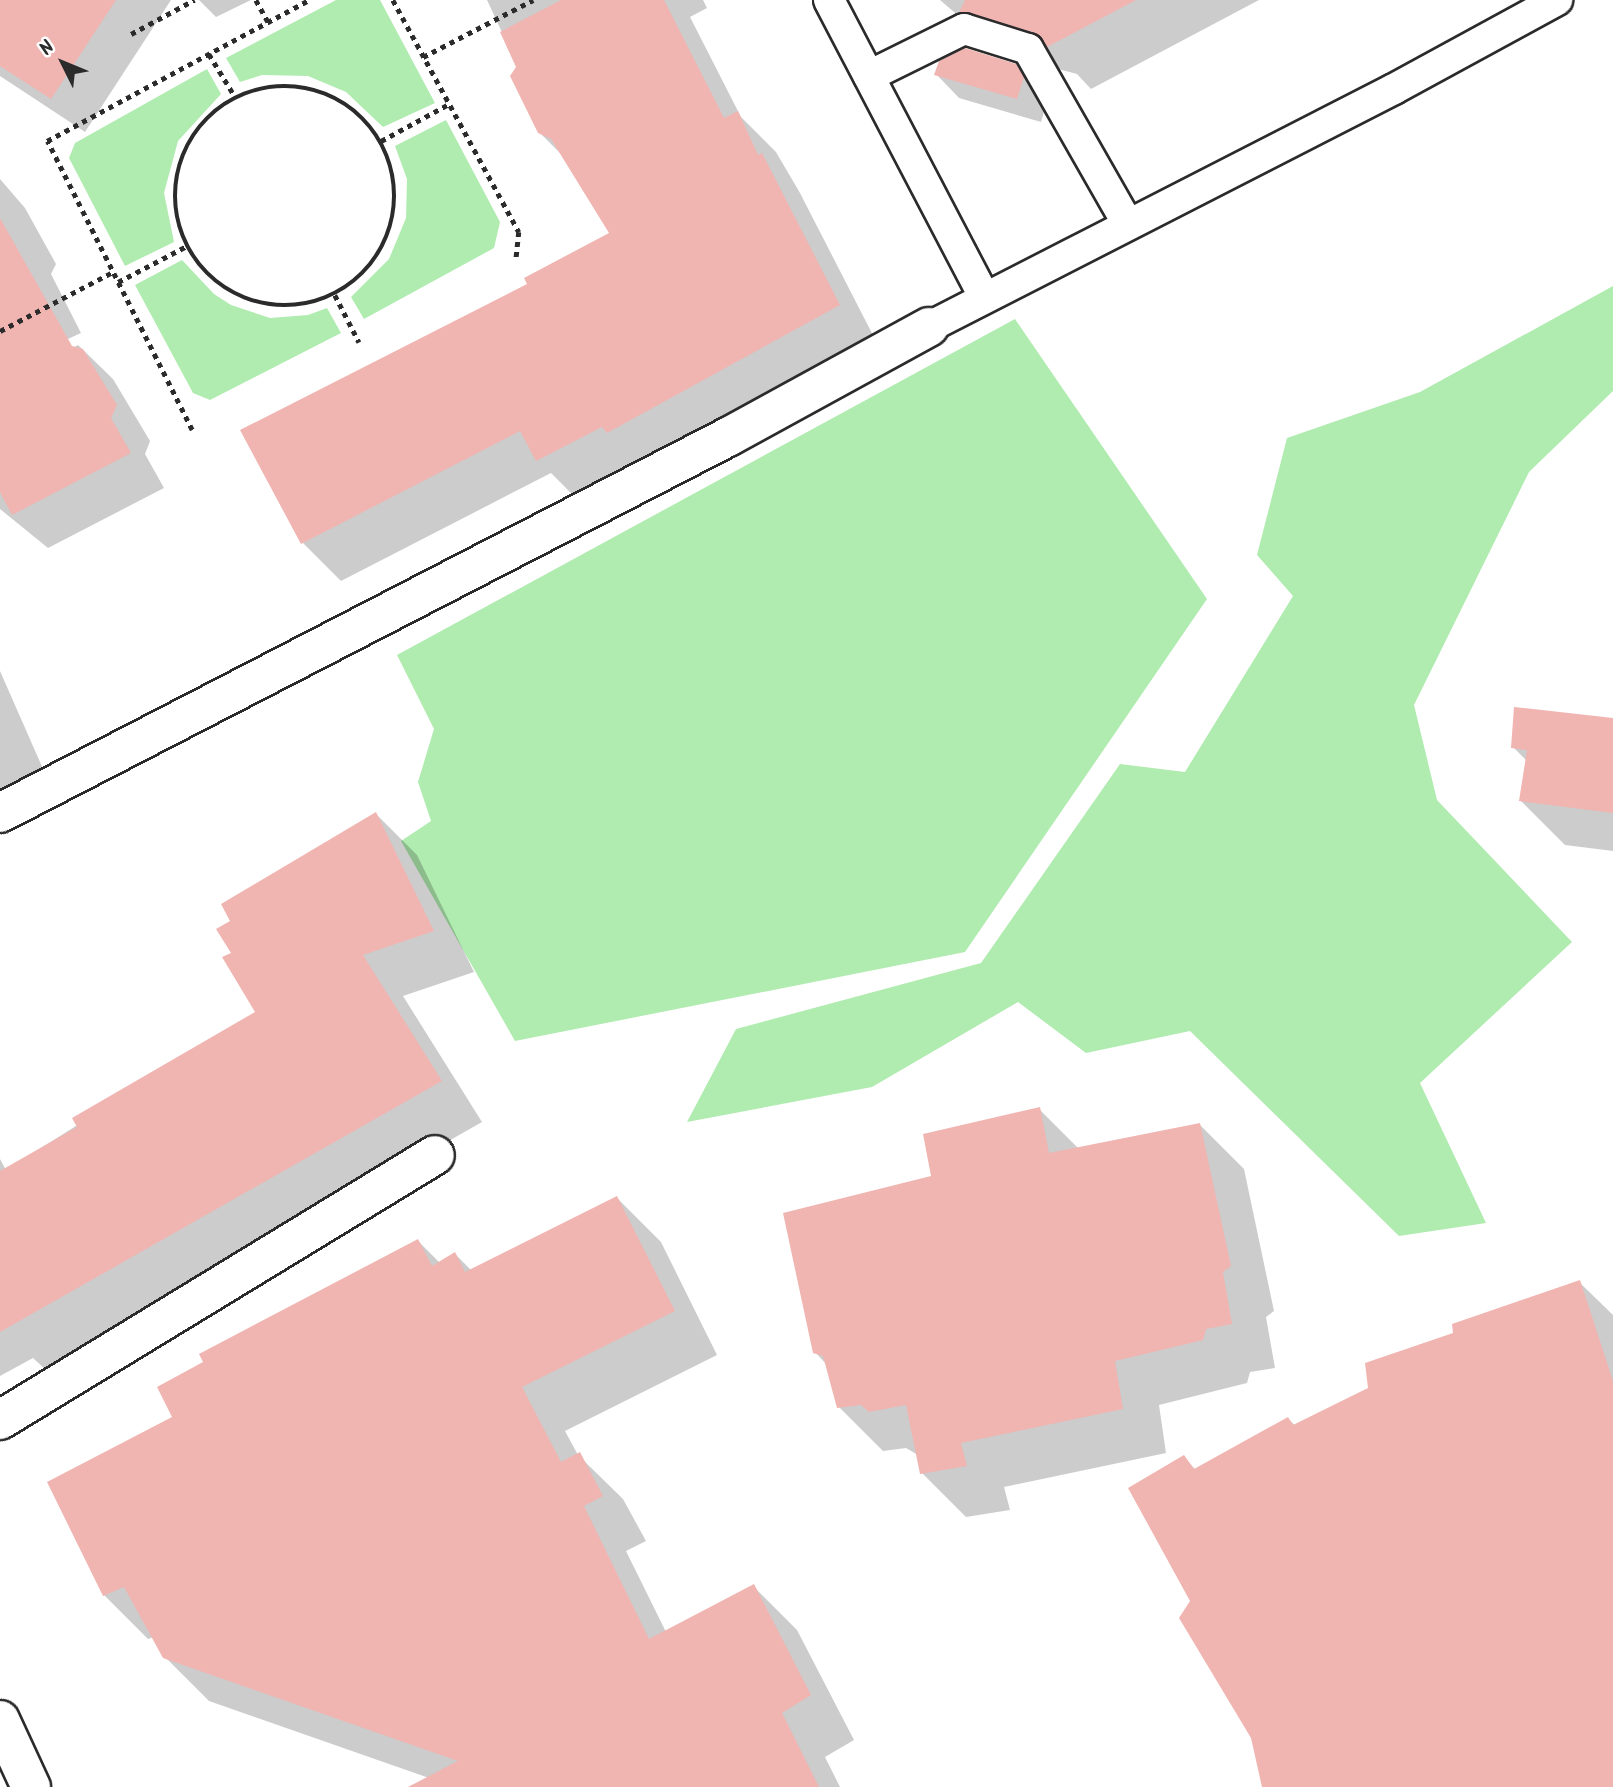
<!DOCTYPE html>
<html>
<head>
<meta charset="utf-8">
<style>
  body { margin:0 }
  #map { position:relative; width:1613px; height:1787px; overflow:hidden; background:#fff; font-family:Kalam,sans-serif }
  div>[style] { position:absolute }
  .green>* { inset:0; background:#b0ebb0 }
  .shadow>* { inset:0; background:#0003 }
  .building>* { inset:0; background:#f0b4b1 }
  .path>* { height:4.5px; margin-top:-2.25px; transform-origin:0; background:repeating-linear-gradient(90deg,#2b2b2b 0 5px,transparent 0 10px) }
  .path>.ring { margin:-2.25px; padding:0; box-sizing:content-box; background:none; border:4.5px solid #2b2b2b; border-radius:50% }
  .roads { filter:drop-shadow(2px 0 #2b2b2b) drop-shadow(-2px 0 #2b2b2b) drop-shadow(0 2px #2b2b2b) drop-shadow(0 -2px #2b2b2b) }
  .service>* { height:30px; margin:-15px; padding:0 15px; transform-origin:15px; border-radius:15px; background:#fff }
  .minor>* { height:38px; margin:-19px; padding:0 19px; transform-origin:19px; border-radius:19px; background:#fff }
  .tertiary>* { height:38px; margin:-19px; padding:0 19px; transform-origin:19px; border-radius:19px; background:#fff }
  span { translate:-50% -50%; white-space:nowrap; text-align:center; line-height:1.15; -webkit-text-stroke:5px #fff; paint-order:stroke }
  .north { position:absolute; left:28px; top:28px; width:70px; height:70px; -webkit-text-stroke:5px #fff; paint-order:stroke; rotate:313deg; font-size:19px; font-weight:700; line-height:28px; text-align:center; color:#2b2b2b }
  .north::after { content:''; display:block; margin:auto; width:24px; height:32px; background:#2b2b2b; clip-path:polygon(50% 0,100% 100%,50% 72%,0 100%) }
</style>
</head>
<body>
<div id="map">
  <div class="green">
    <i style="clip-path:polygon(336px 0,380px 0,435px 103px,383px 127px,346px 92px,308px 76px,262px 75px,240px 82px,226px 58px)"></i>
    <i style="clip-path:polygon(207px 69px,221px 94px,178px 141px,164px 193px,174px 242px,125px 266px,69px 158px,75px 143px)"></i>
    <i style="clip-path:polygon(446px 120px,500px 222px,494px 248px,364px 319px,351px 297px,389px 259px,406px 218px,407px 179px,395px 146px)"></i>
    <i style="clip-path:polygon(182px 260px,214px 294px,231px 305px,270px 318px,308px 315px,327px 308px,341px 333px,210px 400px,193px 393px,135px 285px)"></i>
    <i style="clip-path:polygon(1613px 286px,1613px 391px,1529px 472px,1414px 705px,1437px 800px,1572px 942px,1420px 1083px,1486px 1223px,1399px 1236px,1190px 1031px,1086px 1053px,1018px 1002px,872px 1087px,687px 1122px,736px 1029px,981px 963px,1120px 764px,1185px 772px,1293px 596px,1257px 555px,1287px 438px,1420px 392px)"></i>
    <i style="clip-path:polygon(1015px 319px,1207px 599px,965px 952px,515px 1041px,401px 841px,431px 821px,418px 782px,434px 729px,397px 655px)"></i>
  </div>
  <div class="shadow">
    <i style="clip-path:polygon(0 0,171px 0,85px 132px,0 76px)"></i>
    <i style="clip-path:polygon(199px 0,251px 0,216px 17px)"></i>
    <i style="clip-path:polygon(487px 0,703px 0,707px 8px,690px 17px,741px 117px,776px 152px,800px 193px,877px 343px,576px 498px,551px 473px,341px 581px,303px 543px,530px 285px,612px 234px,565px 158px,539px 132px,518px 67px)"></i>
    <i style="clip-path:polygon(940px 0,1259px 0,1091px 89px,1077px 74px,1004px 55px)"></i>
    <i style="clip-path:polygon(1015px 65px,1047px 102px,1041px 122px,959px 98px,936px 74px)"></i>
    <i style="clip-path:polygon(0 179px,25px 208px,56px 264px,51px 274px,81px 333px,0 370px)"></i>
    <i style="clip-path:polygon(78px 345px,113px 379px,150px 441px,145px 454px,164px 488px,48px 548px,0 509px,0 390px)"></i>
    <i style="clip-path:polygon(0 671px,51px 787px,0 800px)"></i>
    <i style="clip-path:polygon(1613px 720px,1613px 851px,1565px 845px,1521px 801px,1527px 761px,1513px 747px)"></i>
    <i style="clip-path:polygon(376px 814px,417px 855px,474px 972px,403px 996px,482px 1122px,46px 1370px,33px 1358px,0 1376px,0 1159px,6px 1170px,257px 1012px,233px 953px,232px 921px)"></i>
    <i style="clip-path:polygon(1039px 1109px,1079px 1149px,1200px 1125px,1244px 1169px,1274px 1311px,1266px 1317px,1275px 1368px,1250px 1372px,1247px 1383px,1159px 1405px,1166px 1453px,1004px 1487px,1010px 1510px,966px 1517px,922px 1473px,918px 1455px,906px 1448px,883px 1451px,839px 1407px,827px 1365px,815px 1352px,933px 1177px)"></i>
    <i style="clip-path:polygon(617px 1198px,661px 1242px,717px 1355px,565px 1431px,578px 1455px,623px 1499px,646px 1541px,626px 1551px,666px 1632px,753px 1586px,797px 1630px,854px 1740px,825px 1757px,840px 1787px,412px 1787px,429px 1778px,209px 1701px,165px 1657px,154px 1637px,148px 1639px,104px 1595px,175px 1417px,418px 1241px,440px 1263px,455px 1254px,472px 1271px)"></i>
    <i style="clip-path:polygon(1579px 1282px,1613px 1315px,1613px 1787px,1264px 1787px,1252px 1737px,1192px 1601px,1183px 1457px,1196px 1470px,1288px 1419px,1296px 1426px,1370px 1389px,1455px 1334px)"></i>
  </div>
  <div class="building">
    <i style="clip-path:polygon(0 0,116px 0,51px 99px,0 66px)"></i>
    <i style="clip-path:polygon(561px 0,664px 0,724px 118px,738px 111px,758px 155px,762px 153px,840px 305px,607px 433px,602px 427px,536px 461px,520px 431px,301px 544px,240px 430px,527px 284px,524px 278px,609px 233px,551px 139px,538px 133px,510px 76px,516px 67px,500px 32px)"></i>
    <i style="clip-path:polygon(965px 0,1136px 0,1047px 47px,1033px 32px,959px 13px)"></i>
    <i style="clip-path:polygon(965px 48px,1016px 64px,1024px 77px,1017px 99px,934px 75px,939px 61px)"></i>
    <i style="clip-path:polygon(0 218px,72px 346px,83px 349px,117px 405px,111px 418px,131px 453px,12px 515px,0 492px)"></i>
    <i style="clip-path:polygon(1514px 707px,1613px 718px,1613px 813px,1519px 801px,1527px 750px,1511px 748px)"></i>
    <i style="clip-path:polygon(376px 812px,434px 931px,363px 955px,442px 1081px,0 1332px,0 1171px,77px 1127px,72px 1118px,255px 1012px,222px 957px,231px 953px,216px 929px,230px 921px,221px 904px)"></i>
    <i style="clip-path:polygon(1040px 1107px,1049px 1153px,1200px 1123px,1231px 1266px,1223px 1272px,1232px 1324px,1206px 1329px,1203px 1340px,1115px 1361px,1123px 1409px,961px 1443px,967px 1466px,920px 1474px,906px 1405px,869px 1412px,861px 1405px,837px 1408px,823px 1356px,813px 1353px,783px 1213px,931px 1176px,923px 1134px)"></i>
    <i style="clip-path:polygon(617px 1196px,675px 1311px,522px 1387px,561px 1462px,580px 1452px,603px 1496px,584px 1506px,649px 1639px,754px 1584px,811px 1695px,782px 1713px,819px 1787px,408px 1787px,458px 1761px,163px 1658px,124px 1587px,103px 1596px,47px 1482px,172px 1417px,157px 1387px,203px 1362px,199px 1354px,418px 1239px,432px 1266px,455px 1252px,465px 1272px)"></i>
    <i style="clip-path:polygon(1580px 1280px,1613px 1381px,1613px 1787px,1262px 1787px,1251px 1738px,1179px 1618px,1190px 1601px,1128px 1488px,1184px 1455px,1194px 1469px,1288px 1417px,1293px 1425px,1368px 1388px,1365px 1363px,1453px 1333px,1452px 1324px)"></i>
  </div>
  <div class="path">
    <i style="left:256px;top:0;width:25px;rotate:61deg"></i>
    <i style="left:393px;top:0;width:264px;rotate:61.5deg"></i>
    <i style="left:519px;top:232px;width:28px;rotate:96deg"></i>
    <i style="left:131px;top:34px;width:72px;rotate:-28.4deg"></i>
    <i style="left:209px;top:54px;width:52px;rotate:58.5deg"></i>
    <i style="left:423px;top:57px;width:124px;rotate:-27.4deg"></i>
    <i class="ring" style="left:175px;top:86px;width:215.5px;height:215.5px"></i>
    <i style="left:381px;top:141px;width:77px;rotate:-28.6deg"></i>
    <i style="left:118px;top:282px;width:78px;rotate:-27.6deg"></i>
    <i style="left:335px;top:295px;width:53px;rotate:62.9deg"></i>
    <i style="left:0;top:331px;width:127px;rotate:-27.6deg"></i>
    <i style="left:192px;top:430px;width:323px;rotate:-116.6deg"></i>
    <i style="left:47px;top:141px;width:298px;rotate:-28.3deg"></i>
  </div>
  <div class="roads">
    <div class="service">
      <i style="left:829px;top:0;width:336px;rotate:62.4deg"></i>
      <i style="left:869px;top:76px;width:106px;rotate:-26.3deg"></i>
      <i style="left:964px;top:29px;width:67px;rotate:17.4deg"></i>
      <i style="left:1028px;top:49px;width:202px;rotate:60.3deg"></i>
      <i style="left:929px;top:327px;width:522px;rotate:-27.1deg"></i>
      <i style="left:1394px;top:89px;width:186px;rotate:-28.6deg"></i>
    </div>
    <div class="minor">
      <i style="left:0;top:813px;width:819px;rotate:-27.32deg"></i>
      <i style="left:728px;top:437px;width:229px;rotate:-28.7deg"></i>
      <i style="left:0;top:1420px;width:509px;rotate:-31.35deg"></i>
    </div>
    <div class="tertiary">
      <i style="left:0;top:1720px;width:74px;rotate:65.2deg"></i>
    </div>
  </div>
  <div class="north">N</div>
</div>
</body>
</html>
